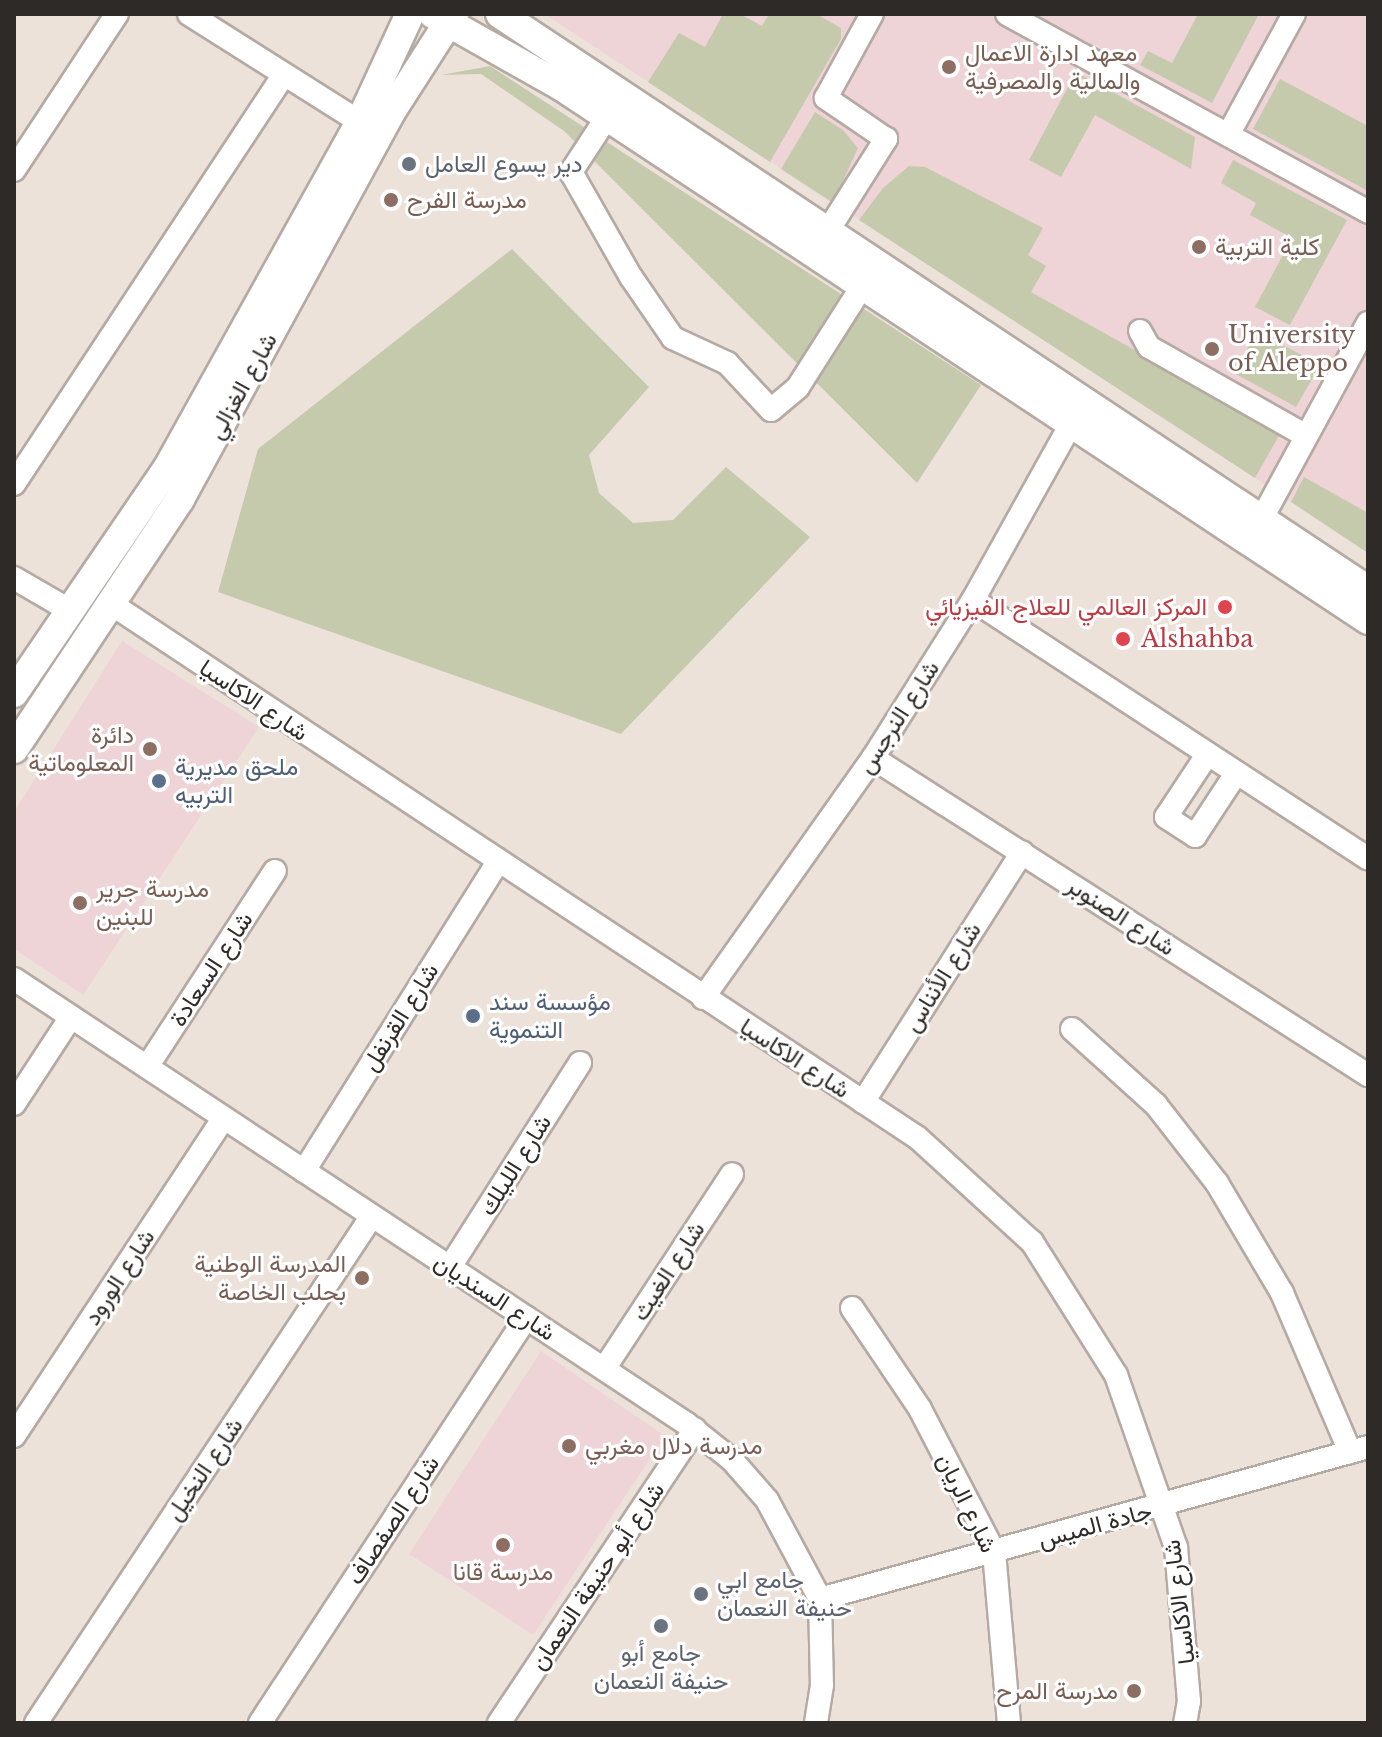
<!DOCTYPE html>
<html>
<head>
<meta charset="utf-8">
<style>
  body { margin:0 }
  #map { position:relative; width:1382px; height:1737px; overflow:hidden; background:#ede2da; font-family:"Libre Baskerville",Vazirmatn,serif }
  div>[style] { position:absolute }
  .education>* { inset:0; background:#eed3d7 }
  .green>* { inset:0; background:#c6caac }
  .roads { filter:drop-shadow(2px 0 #b5aaa3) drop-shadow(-2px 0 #b5aaa3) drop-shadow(0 2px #b5aaa3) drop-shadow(0 -2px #b5aaa3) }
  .minor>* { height:22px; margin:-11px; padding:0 11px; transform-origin:11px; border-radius:11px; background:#fff }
  .major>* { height:28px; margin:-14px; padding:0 14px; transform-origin:14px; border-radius:14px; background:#fff }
  .dots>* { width:22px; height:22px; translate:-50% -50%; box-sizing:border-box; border:4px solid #fff; border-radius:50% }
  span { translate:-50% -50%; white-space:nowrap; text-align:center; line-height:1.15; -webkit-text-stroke:6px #fff; paint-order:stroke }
  .education-label { font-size:24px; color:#785e54 }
  .left { translate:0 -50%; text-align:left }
  .right { translate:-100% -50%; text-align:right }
  .worship-label { font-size:24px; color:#5b616d }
  .street-label { font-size:24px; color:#2e2a27 }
  .health-label { font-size:24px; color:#be3a42 }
  .service-label { font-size:24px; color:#4e5e75 }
  .frame { position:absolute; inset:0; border:16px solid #2e2a27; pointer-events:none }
</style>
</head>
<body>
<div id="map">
  <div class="education">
    <i style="clip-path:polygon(544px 14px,1368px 14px,1368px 553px,1255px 478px)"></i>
    <i style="clip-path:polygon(122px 641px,259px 727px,83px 995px,14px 949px,14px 812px)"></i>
    <i style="clip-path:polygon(541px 1351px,665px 1436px,533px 1635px,409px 1554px)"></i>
  </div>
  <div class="green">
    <i style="clip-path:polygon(723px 14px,740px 14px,762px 26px,769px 14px,816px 14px,841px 28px,841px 39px,770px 162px,648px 82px,679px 33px,705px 47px)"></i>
    <i style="clip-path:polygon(1198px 14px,1259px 14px,1212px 103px,1140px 65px,1148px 51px,1172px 63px)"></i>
    <i style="clip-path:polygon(490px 66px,981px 385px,917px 483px,564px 131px,481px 74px,441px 75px)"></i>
    <i style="clip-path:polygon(1076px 72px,1195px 137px,1191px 169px,1095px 115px,1061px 177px,1029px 160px)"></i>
    <i style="clip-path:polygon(1280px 79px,1368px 126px,1368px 191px,1253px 129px)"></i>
    <i style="clip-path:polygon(815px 112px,843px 130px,858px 148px,833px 203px,781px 169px)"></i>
    <i style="clip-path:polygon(1233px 160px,1347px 220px,1290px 325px,1255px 307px,1292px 238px,1250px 215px,1256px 203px,1221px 183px)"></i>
    <i style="clip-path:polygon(909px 166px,925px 167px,1043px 228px,1028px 255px,1046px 266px,1031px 292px,1281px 432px,1255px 478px,859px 220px,883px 188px)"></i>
    <i style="clip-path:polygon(512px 249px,649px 387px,589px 455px,599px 493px,633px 523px,673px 520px,726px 467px,810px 537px,621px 734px,218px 592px,258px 449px)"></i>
    <i style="clip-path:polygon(1257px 331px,1320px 365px,1296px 407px,1234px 373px)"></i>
    <i style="clip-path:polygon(1304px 477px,1368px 513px,1368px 553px,1291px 502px)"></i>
  </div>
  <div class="roads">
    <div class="minor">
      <i style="left:189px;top:14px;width:202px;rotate:32.3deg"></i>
      <i style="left:1007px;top:14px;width:412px;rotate:28.7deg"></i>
      <i style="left:607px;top:117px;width:66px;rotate:123.2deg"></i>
      <i style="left:571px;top:172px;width:121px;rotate:60.3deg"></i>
      <i style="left:631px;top:277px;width:74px;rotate:55.5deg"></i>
      <i style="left:673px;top:338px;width:60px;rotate:24.8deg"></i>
      <i style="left:727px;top:363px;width:64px;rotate:46.9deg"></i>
      <i style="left:771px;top:410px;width:35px;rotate:-40deg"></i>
      <i style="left:798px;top:387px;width:121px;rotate:-57.5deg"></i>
      <i style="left:1228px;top:135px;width:138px;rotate:-61.4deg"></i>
      <i style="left:14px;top:170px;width:187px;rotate:-56.6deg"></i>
      <i style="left:829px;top:229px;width:107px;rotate:-57.7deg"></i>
      <i style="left:886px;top:139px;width:73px;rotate:-145.7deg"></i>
      <i style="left:826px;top:98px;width:96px;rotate:-61.3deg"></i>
      <i style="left:1140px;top:331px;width:18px;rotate:61deg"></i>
      <i style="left:1149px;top:347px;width:180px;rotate:29.5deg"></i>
      <i style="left:14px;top:484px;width:490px;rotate:-56.6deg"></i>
      <i style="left:1261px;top:520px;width:224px;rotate:-61.5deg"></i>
      <i style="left:14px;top:578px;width:66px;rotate:30.1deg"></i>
      <i style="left:973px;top:600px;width:472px;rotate:33.2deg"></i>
      <i style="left:113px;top:605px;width:965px;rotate:33.51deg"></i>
      <i style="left:918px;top:1138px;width:154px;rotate:42.4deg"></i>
      <i style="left:1032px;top:1242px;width:157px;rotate:57.7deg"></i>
      <i style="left:1116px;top:1375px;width:182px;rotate:70.8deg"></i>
      <i style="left:1176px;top:1547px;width:155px;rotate:85.2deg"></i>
      <i style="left:1189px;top:1701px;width:22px;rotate:100deg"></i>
      <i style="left:1207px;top:755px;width:74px;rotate:123.5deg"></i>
      <i style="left:1166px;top:817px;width:35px;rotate:33deg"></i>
      <i style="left:1195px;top:836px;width:73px;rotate:-56.7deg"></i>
      <i style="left:873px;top:758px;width:588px;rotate:32.64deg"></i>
      <i style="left:14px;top:979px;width:807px;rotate:33.47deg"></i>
      <i style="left:687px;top:1424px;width:58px;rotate:38.7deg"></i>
      <i style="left:732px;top:1460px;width:53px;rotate:48.8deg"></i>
      <i style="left:767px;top:1500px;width:112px;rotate:61.8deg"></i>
      <i style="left:820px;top:1599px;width:86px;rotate:88.7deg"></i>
      <i style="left:822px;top:1685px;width:38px;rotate:99deg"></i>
      <i style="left:703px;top:998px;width:294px;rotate:-54.7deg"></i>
      <i style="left:873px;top:758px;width:187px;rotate:-57.7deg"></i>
      <i style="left:973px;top:600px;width:204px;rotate:-60.9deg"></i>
      <i style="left:1072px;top:1029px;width:113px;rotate:42.1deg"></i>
      <i style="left:1156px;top:1105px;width:99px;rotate:52deg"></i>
      <i style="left:1217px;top:1183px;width:128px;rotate:59.4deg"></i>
      <i style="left:1282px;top:1293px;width:173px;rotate:66.8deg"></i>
      <i style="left:147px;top:1067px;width:234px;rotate:-56.9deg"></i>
      <i style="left:863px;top:1102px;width:296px;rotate:-57.5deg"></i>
      <i style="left:14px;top:1104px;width:104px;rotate:-56.8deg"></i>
      <i style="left:304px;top:1171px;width:363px;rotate:-57.9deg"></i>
      <i style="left:450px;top:1267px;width:242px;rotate:-57.5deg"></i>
      <i style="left:852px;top:1308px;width:122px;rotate:56deg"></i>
      <i style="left:920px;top:1409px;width:161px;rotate:62.6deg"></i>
      <i style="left:994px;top:1552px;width:172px;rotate:85deg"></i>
      <i style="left:604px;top:1369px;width:233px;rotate:-56.7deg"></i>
      <i style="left:14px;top:1436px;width:381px;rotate:-56.6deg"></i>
      <i style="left:820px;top:1599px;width:569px;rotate:-15.5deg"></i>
      <i style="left:36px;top:1723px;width:608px;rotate:-56.47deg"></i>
      <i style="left:260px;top:1723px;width:485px;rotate:-56.7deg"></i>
      <i style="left:499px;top:1723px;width:353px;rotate:-56.3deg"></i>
    </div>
    <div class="major">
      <i style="left:433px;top:14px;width:147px;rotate:29.4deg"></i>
      <i style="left:561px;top:86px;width:968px;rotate:33.49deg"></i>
      <i style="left:500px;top:14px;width:1042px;rotate:33.57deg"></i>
      <i style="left:14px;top:693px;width:271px;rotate:-55.7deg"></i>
      <i style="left:167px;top:469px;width:397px;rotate:-60.9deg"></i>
      <i style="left:360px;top:122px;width:119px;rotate:-65.2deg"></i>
      <i style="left:14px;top:749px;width:300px;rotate:-56.4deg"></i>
      <i style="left:180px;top:499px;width:441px;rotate:-61.4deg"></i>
      <i style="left:391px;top:112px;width:117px;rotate:-57.3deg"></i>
    </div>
  </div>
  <div class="dots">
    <i style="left:949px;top:67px;background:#8d6e63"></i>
    <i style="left:409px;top:164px;background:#6b7280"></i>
    <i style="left:391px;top:200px;background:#8d6e63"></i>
    <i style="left:1199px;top:247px;background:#8d6e63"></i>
    <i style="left:1212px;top:349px;background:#8d6e63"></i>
    <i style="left:1225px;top:607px;background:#e0444e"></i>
    <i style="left:1123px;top:639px;background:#e0444e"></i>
    <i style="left:150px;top:749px;background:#8d6e63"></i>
    <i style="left:159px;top:781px;background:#5c6f8a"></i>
    <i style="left:80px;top:903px;background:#8d6e63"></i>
    <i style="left:473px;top:1016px;background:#5c6f8a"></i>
    <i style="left:362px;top:1278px;background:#8d6e63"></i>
    <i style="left:569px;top:1446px;background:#8d6e63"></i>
    <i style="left:503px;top:1545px;background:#8d6e63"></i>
    <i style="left:701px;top:1594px;background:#6b7280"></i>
    <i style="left:661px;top:1626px;background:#6b7280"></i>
    <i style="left:1134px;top:1691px;background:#8d6e63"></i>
  </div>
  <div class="education-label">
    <span class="left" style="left:965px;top:67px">معهد ادارة الاعمال<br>والمالية والمصرفية</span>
    <span class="left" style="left:407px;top:200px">مدرسة الفرح</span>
    <span class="left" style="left:1215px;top:247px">كلية التربية</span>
    <span class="left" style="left:1228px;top:349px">University<br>of Aleppo</span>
    <span class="right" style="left:134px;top:749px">دائرة<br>المعلوماتية</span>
    <span class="left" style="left:96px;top:903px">مدرسة جرير<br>للبنين</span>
    <span class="right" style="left:346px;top:1278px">المدرسة الوطنية<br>بحلب الخاصة</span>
    <span class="left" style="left:585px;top:1446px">مدرسة دلال مغربي</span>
    <span style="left:503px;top:1572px">مدرسة قانا</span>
    <span class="right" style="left:1118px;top:1691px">مدرسة المرح</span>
  </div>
  <div class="worship-label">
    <span class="left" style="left:425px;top:164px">دير يسوع العامل</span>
    <span class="left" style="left:717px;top:1594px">جامع ابي<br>حنيفة النعمان</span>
    <span style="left:661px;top:1667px">جامع أبو<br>حنيفة النعمان</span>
  </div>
  <div class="street-label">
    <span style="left:242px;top:386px;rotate:-61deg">شارع الغزالي</span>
    <span style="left:254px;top:700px;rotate:34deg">شارع الاكاسيا</span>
    <span style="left:898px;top:717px;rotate:-57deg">شارع النرجس</span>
    <span style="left:1121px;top:916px;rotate:33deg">شارع الصنوبر</span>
    <span style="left:211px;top:969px;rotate:-57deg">شارع السعادة</span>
    <span style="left:942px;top:977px;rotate:-58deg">شارع الأنناس</span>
    <span style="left:400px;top:1017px;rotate:-58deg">شارع القرنفل</span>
    <span style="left:795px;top:1058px;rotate:33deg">شارع الاكاسيا</span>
    <span style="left:515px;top:1165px;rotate:-58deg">شارع الليلك</span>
    <span style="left:668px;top:1271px;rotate:-57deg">شارع الغيث</span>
    <span style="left:119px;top:1277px;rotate:-57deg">شارع الورود</span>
    <span style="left:495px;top:1297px;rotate:33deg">شارع السنديان</span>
    <span style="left:204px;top:1469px;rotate:-56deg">شارع النخيل</span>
    <span style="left:967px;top:1503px;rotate:64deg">شارع الريان</span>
    <span style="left:393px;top:1520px;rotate:-57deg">شارع الصفصاف</span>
    <span style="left:1095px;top:1525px;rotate:-15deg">جادة الميس</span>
    <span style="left:597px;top:1576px;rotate:-56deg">شارع أبو حنيفة النعمان</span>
    <span style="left:1179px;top:1602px;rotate:-97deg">شارع الاكاسيا</span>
  </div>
  <div class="health-label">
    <span class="right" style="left:1207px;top:607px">المركز العالمي للعلاج الفيزيائي</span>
    <span class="left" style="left:1141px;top:639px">Alshahba</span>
  </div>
  <div class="service-label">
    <span class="left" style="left:175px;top:781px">ملحق مديرية<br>التربيه</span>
    <span class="left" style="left:489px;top:1016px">مؤسسة سند<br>التنموية</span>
  </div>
  <div class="frame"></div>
</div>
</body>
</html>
